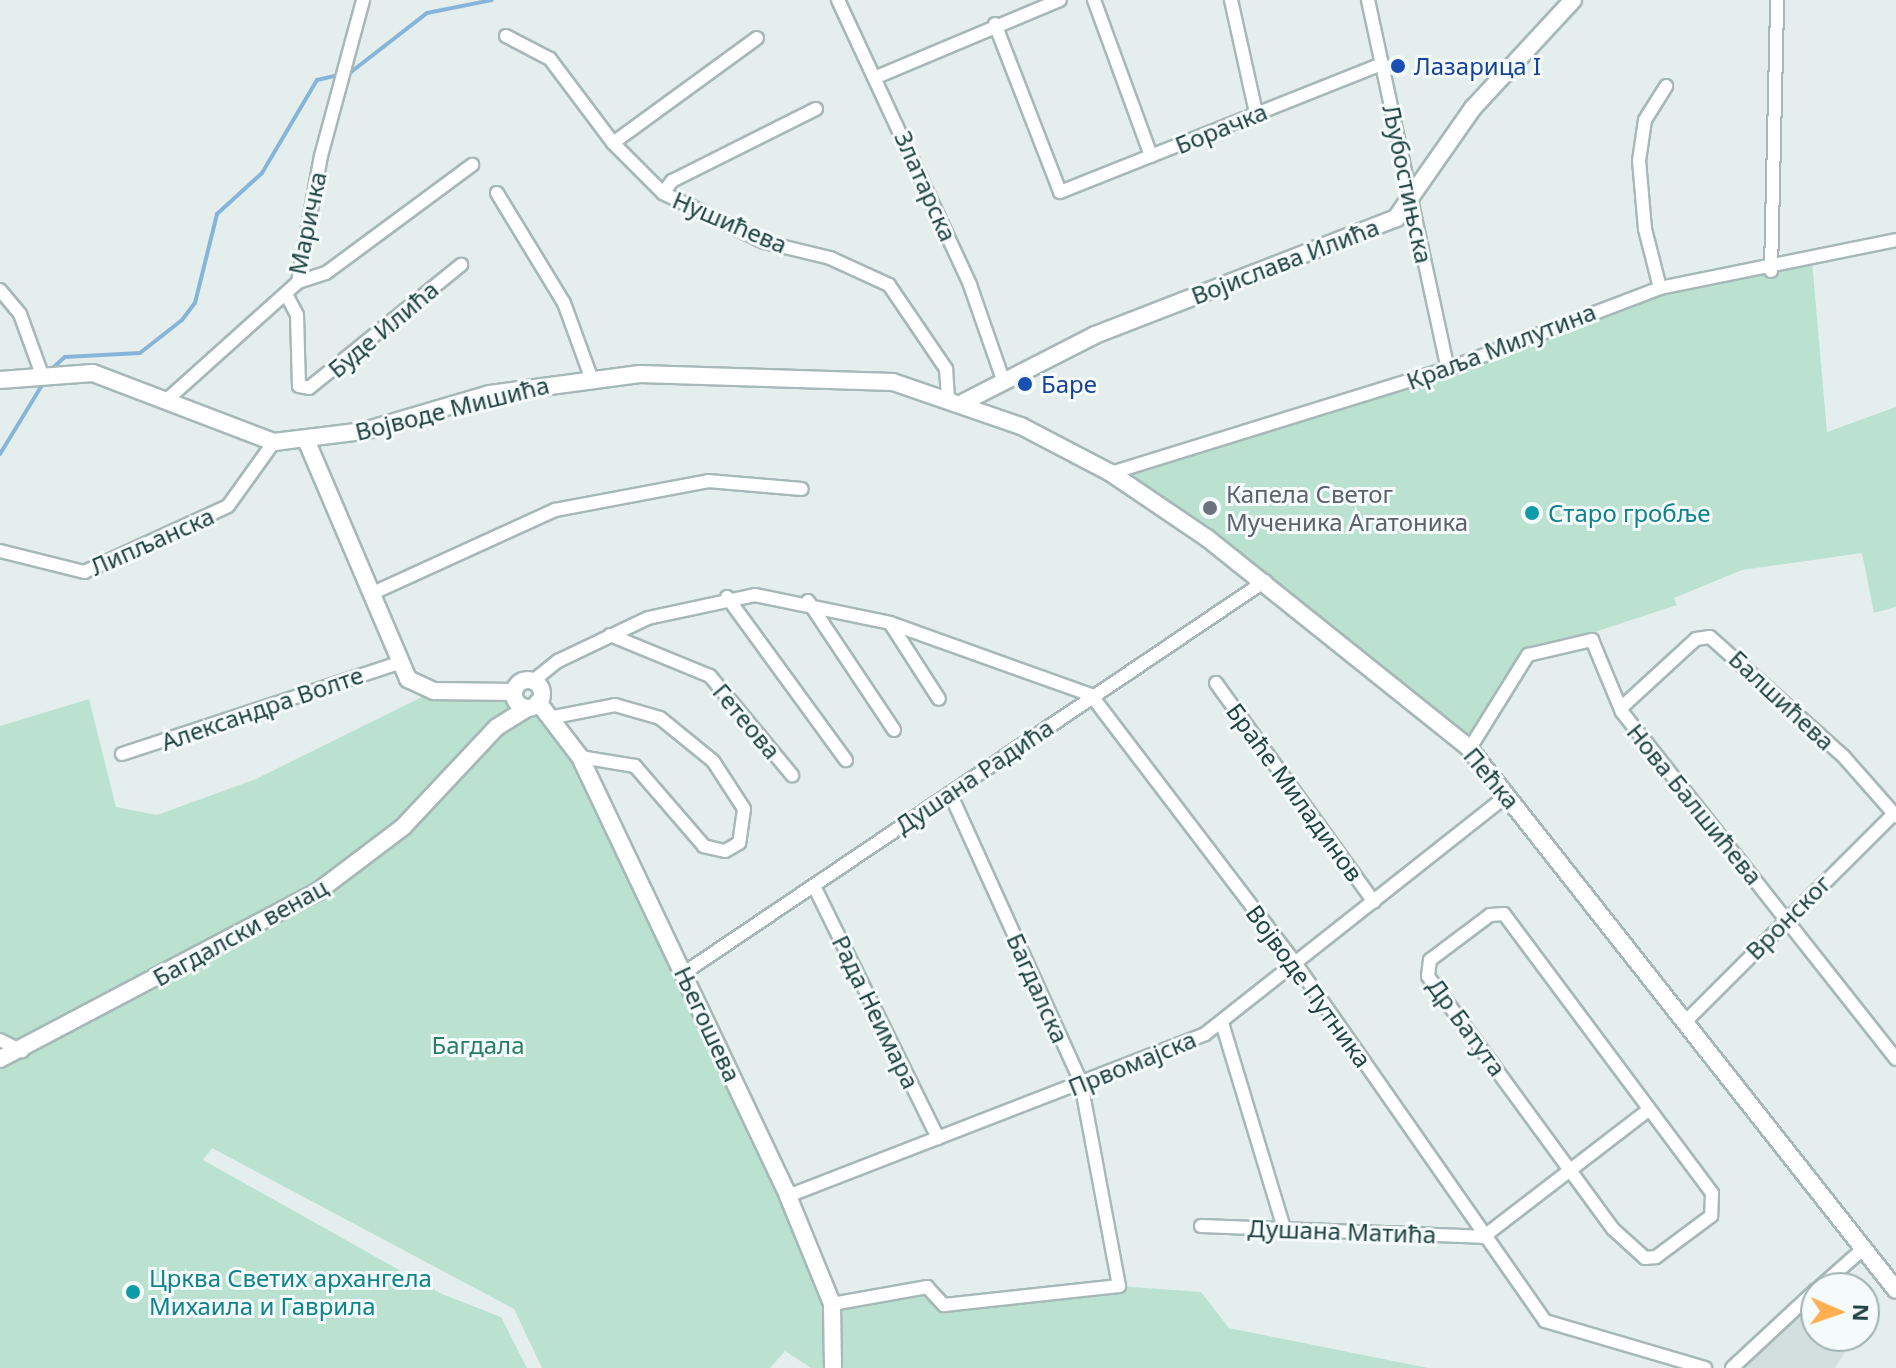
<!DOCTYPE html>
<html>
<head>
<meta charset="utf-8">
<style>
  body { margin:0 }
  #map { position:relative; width:1896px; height:1368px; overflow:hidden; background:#e4efed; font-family:"Noto Sans",sans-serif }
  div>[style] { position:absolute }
  .built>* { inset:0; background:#d2dfde }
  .green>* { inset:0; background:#bbe2d1 }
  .stream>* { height:4px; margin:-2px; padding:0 2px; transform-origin:2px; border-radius:2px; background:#87b5d9 }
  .roads { filter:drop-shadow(2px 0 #a6b8b7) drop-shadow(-2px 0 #a6b8b7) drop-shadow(0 2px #a6b8b7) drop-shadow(0 -2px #a6b8b7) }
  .street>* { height:12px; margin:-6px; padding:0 6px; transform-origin:6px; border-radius:6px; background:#fff }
  .secondary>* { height:16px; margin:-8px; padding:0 8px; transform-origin:8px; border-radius:8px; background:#fff }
  .secondary>.ring { margin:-8px; padding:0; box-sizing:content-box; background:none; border:16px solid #fff; border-radius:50% }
  .dots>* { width:22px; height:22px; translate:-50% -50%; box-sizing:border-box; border:4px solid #f5fbfa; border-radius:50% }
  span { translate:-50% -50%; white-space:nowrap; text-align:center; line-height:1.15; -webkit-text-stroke:6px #f5fbfa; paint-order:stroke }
  .transit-label { font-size:24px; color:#164399 }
  .left { translate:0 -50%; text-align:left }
  .street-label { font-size:24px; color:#214343 }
  .worship-label { font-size:24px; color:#5b616d }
  .culture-label { font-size:24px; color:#0d838f }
  .park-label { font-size:24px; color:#267f62 }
  .north { position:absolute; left:1800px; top:1272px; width:80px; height:80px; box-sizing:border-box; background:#f5fbfa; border:2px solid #a0b1b1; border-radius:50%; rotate:92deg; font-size:22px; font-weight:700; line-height:32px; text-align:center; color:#214343 }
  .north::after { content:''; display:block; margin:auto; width:28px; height:36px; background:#ffae52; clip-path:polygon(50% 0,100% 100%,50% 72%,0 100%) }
</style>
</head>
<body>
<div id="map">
  <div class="built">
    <i style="clip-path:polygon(1808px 1298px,1816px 1307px,1816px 1336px,1842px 1336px,1849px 1345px,1835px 1368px,1732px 1368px)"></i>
  </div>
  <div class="green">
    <i style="clip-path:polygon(1812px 261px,1827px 432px,1896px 407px,1896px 607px,1874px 613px,1862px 553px,1742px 570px,1674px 598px,1677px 605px,1519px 657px,1468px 747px,1111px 473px,1448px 369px,1660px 288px)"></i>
    <i style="clip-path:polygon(434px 691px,514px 696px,554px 717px,832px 1303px,927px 1287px,944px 1305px,1119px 1286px,1201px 1292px,1229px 1328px,1428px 1368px,811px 1368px,785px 1351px,770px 1368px,542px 1368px,514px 1309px,212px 1148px,203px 1160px,442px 1294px,501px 1317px,527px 1368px,0 1368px,0 726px,89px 699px,116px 807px,157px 815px,256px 779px)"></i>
  </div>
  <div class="stream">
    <i style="left:47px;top:373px;width:24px;rotate:-42deg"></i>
    <i style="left:65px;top:357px;width:75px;rotate:-3.1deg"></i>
    <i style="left:140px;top:353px;width:53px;rotate:-38.2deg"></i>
    <i style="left:182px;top:320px;width:21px;rotate:-53deg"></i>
    <i style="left:195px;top:303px;width:92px;rotate:-76.1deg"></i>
    <i style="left:217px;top:214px;width:61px;rotate:-42.3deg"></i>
    <i style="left:262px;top:173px;width:108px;rotate:-59.4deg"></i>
    <i style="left:317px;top:80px;width:35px;rotate:-13deg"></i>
    <i style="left:351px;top:72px;width:96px;rotate:-37.8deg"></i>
    <i style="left:427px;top:13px;width:66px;rotate:-11.3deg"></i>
    <i style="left:0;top:454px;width:84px;rotate:-58.6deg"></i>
  </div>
  <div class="roads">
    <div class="street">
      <i style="left:838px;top:0;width:314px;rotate:65.1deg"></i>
      <i style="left:970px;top:285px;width:97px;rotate:70.8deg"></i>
      <i style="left:1094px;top:0;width:166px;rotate:69.9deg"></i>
      <i style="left:1231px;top:0;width:116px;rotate:77.5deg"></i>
      <i style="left:1368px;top:0;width:378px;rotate:77.8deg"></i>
      <i style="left:995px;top:24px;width:180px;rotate:68.8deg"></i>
      <i style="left:1060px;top:192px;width:347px;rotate:-21.7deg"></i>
      <i style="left:506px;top:36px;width:50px;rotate:27.6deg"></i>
      <i style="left:550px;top:59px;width:105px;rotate:53.1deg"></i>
      <i style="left:613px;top:143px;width:71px;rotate:45deg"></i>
      <i style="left:663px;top:193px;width:112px;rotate:25.9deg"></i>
      <i style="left:764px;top:242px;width:68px;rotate:13.6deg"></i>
      <i style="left:830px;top:258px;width:65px;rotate:24.6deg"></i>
      <i style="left:889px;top:285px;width:102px;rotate:55.8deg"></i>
      <i style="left:946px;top:369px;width:27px;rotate:86deg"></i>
      <i style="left:879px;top:76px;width:196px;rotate:-22.8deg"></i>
      <i style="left:613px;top:143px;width:178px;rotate:-36.1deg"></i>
      <i style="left:497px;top:193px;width:129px;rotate:58.7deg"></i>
      <i style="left:564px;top:303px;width:79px;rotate:70deg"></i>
      <i style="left:663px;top:193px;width:15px;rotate:-53deg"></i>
      <i style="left:672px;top:181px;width:161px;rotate:-26.6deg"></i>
      <i style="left:1771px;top:271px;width:271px;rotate:-88.7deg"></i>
      <i style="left:298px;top:282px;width:29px;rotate:-18deg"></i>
      <i style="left:326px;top:273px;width:182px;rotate:-36.5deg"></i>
      <i style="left:1660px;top:288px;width:61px;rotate:-104.3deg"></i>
      <i style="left:1645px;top:229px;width:68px;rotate:-95deg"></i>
      <i style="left:1639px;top:161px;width:41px;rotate:-81.7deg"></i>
      <i style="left:1645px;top:120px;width:40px;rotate:-58deg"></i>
      <i style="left:0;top:290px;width:31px;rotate:50deg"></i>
      <i style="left:20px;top:314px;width:62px;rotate:70.1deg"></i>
      <i style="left:287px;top:296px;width:21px;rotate:62deg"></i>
      <i style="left:297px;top:315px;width:71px;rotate:88.4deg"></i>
      <i style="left:299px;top:386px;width:10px;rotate:11deg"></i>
      <i style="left:309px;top:388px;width:196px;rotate:-39deg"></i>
      <i style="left:170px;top:397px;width:172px;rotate:-41.9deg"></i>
      <i style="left:298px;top:282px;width:128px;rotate:-79.7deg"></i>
      <i style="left:321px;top:156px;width:162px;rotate:-74.9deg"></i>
      <i style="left:1111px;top:473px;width:353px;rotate:-17.2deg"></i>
      <i style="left:1448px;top:369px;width:227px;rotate:-20.9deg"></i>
      <i style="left:1660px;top:288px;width:241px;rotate:-11.5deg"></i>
      <i style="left:0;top:551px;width:87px;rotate:14deg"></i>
      <i style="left:84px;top:572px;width:158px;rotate:-24.6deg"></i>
      <i style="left:228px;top:506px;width:79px;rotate:-54.3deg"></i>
      <i style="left:373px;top:593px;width:200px;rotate:-24.5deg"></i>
      <i style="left:555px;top:510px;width:156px;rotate:-10.7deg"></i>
      <i style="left:708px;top:481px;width:94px;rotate:4.9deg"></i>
      <i style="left:727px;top:597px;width:202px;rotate:53.9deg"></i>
      <i style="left:808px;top:601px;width:155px;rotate:56.3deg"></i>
      <i style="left:890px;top:623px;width:90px;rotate:57.2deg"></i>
      <i style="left:610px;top:635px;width:108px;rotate:22.3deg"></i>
      <i style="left:710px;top:676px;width:129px;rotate:50.4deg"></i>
      <i style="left:533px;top:681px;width:32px;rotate:-39deg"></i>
      <i style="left:558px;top:661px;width:100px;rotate:-25.5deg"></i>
      <i style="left:648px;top:618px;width:109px;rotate:-12.1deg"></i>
      <i style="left:755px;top:595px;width:138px;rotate:11.7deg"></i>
      <i style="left:890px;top:623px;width:214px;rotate:19.7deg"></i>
      <i style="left:1091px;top:695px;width:338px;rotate:52.7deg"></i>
      <i style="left:1296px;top:964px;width:435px;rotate:55.1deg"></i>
      <i style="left:1545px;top:1321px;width:167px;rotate:16.4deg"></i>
      <i style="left:1216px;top:683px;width:270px;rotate:54.2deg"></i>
      <i style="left:1622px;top:707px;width:100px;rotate:-42.6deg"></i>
      <i style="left:1696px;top:639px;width:14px;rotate:-8deg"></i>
      <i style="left:1710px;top:637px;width:180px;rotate:41.8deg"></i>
      <i style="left:1844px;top:757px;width:79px;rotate:48.6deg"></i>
      <i style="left:554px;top:717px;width:62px;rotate:-11.1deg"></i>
      <i style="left:615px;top:705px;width:47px;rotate:16.1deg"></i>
      <i style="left:660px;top:718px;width:68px;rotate:39.1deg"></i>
      <i style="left:713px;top:761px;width:57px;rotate:57.1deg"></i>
      <i style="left:744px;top:809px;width:34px;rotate:98deg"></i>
      <i style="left:739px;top:843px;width:16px;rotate:150deg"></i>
      <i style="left:725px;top:851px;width:22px;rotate:-167deg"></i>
      <i style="left:704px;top:846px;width:106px;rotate:-130.8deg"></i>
      <i style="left:635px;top:766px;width:56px;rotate:-170.7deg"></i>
      <i style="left:1470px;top:748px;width:110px;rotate:-58.1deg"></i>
      <i style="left:1528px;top:655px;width:66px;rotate:-13.2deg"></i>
      <i style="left:1592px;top:640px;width:78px;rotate:67.4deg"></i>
      <i style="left:1622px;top:712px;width:442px;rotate:51.7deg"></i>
      <i style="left:122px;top:754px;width:294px;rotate:-18.2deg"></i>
      <i style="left:814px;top:886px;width:281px;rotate:63.8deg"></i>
      <i style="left:1504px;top:914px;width:348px;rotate:53.3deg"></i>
      <i style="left:1712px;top:1193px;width:23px;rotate:92deg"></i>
      <i style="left:1711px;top:1216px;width:69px;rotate:143.3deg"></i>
      <i style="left:1656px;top:1257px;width:11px;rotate:175deg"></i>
      <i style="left:1645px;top:1258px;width:43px;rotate:-137.8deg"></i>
      <i style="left:1613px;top:1229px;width:313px;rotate:-126.2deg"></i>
      <i style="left:1428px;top:976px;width:16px;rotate:-83deg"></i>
      <i style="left:1430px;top:960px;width:75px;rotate:-36.9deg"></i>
      <i style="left:1490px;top:915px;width:14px;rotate:-4deg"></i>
      <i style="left:684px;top:973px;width:701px;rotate:-34.01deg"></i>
      <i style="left:1222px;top:1023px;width:215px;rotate:73.2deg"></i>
      <i style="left:1684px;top:1023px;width:296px;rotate:-44.9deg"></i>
      <i style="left:0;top:1040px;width:25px;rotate:27deg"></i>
      <i style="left:788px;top:1196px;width:447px;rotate:-21.2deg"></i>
      <i style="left:1205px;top:1034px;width:386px;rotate:-38.3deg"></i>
      <i style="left:1201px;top:1226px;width:282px;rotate:2.2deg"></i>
      <i style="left:1483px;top:1237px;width:207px;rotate:-37.5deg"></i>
      <i style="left:1819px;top:1288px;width:59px;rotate:-41.6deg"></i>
      <i style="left:832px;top:1304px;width:97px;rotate:-10.1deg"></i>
      <i style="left:927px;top:1287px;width:25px;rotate:47deg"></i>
      <i style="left:944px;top:1305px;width:176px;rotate:-6.2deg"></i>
      <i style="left:1119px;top:1286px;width:208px;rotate:-100.6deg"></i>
      <i style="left:1081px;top:1082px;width:317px;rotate:-114.4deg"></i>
      <i style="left:1732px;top:1368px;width:115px;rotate:-42.9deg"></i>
    </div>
    <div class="secondary">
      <i style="left:0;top:380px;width:93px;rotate:-4.3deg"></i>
      <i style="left:93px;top:373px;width:194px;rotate:20.9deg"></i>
      <i style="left:274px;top:442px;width:91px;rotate:-7deg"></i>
      <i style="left:364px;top:431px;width:131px;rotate:-16.4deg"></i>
      <i style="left:490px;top:394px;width:151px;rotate:-7.6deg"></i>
      <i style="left:640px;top:374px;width:253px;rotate:1.8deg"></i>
      <i style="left:893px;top:382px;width:135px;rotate:19deg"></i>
      <i style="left:1021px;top:426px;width:102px;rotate:27.6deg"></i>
      <i style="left:1111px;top:473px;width:116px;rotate:34.1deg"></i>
      <i style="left:1207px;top:538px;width:334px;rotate:38.7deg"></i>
      <i style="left:1468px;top:747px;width:691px;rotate:51.75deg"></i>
      <i style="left:964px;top:402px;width:147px;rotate:-27.1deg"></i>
      <i style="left:1095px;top:335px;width:323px;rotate:-21.2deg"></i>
      <i style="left:1396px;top:218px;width:134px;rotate:-55deg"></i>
      <i style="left:1473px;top:108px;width:147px;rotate:-47.2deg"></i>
      <i style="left:307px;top:442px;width:258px;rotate:66.9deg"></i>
      <i style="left:408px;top:679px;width:29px;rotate:25deg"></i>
      <i style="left:434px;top:691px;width:80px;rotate:0.7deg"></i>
      <i class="ring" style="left:514px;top:680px;width:12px;height:12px"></i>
      <i style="left:538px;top:702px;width:69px;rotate:52.6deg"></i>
      <i style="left:580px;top:757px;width:486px;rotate:64.6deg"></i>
      <i style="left:788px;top:1196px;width:117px;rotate:67.8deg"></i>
      <i style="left:832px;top:1304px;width:64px;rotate:89.1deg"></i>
      <i style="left:0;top:1059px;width:358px;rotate:-27.8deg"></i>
      <i style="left:317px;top:892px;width:108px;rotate:-37.1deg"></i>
      <i style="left:403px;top:827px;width:137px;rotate:-46.8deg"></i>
      <i style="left:497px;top:727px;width:36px;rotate:-32deg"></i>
    </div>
  </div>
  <div class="dots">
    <i style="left:1398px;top:66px;background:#1a4fb4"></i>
    <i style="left:1025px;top:384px;background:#1a4fb4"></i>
    <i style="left:1210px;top:508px;background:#6b7280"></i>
    <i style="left:1532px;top:513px;background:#0f9aa8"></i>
    <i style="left:133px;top:1292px;background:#0f9aa8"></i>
  </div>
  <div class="transit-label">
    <span class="left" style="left:1414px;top:66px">Лазарица I</span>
    <span class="left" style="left:1041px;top:384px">Баре</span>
  </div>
  <div class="street-label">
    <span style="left:1221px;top:128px;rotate:-22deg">Борачка</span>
    <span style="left:1408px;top:184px;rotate:78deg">Љубостињска</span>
    <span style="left:926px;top:186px;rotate:66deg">Златарска</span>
    <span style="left:730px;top:222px;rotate:23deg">Нушићева</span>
    <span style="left:307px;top:223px;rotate:-78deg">Маричка</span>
    <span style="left:1285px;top:261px;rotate:-21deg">Војислава Илића</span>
    <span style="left:383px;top:329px;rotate:-40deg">Буде Илића</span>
    <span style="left:1501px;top:346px;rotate:-21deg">Краља Милутина</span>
    <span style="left:452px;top:408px;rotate:-14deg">Војводе Мишића</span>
    <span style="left:152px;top:541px;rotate:-24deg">Липљанска</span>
    <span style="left:1782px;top:700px;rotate:43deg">Балшићева</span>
    <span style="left:262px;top:708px;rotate:-19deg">Александра Волте</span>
    <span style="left:747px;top:721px;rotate:50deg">Гетеова</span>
    <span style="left:974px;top:776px;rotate:-34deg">Душана Радића</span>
    <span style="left:1492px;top:778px;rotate:50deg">Пећка</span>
    <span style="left:1295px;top:792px;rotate:54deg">Браће Миладинов</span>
    <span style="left:1695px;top:804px;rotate:51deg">Нова Балшићева</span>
    <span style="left:1788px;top:917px;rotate:-45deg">Вронског</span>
    <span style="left:240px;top:932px;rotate:-29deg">Багдалски венац</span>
    <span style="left:1309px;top:986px;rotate:54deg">Војводе Путника</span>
    <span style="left:1038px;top:988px;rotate:66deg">Багдалска</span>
    <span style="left:876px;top:1012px;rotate:64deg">Рада Неимара</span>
    <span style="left:708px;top:1024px;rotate:65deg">Његошева</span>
    <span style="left:1467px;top:1027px;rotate:54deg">Др Батута</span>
    <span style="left:1132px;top:1063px;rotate:-22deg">Првомајска</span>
    <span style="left:1342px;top:1231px;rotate:2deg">Душана Матића</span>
  </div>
  <div class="worship-label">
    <span class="left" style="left:1226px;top:508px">Капела Светог<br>Мученика Агатоника</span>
  </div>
  <div class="culture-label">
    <span class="left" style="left:1548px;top:513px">Старо гробље</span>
    <span class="left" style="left:149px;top:1292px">Црква Светих архангела<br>Михаила и Гаврила</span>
  </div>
  <div class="park-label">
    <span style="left:478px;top:1045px">Багдала</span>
  </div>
  <div class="north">N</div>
</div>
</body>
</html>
